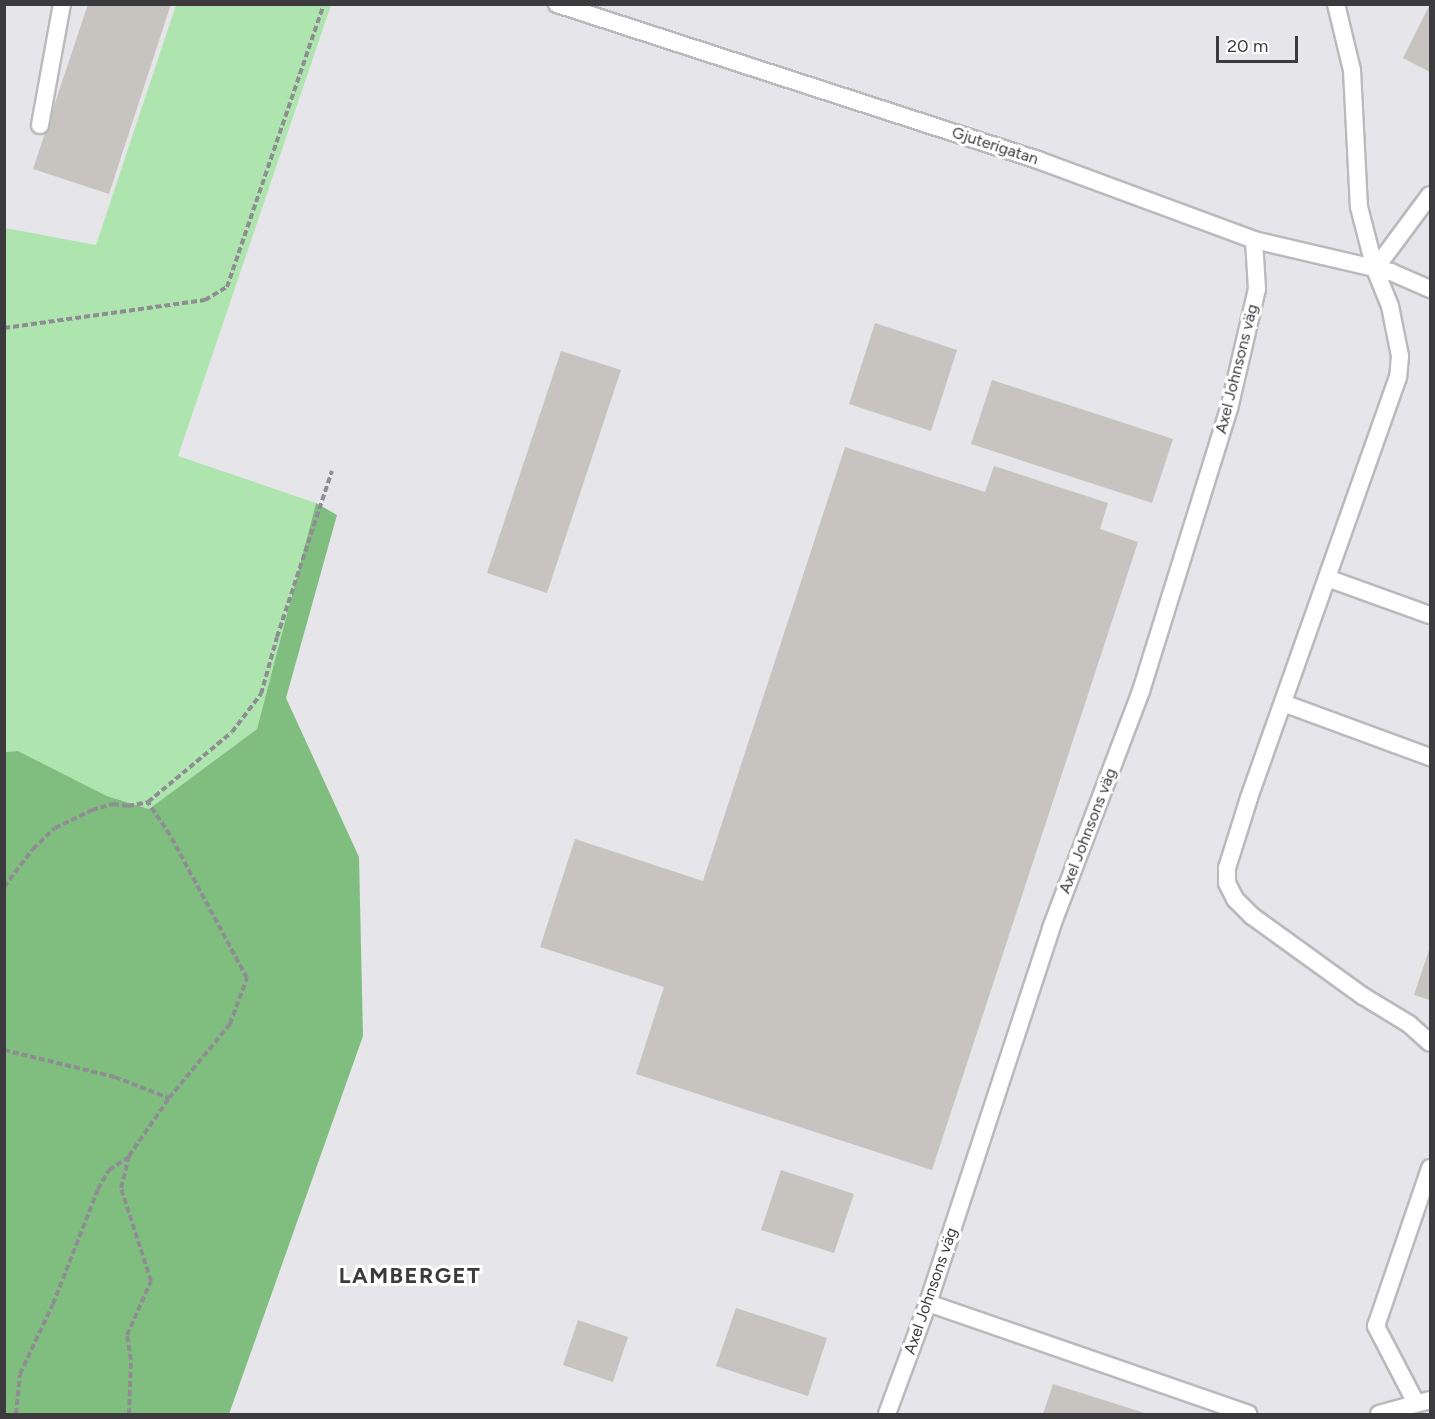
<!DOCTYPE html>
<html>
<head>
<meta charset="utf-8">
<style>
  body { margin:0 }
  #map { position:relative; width:1435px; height:1419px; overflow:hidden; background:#e5e5ea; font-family:Figtree,sans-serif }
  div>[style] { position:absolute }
  .green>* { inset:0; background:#aee5ae }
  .forest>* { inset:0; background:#80be80 }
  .building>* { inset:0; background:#c7c4c0 }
  .path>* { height:4px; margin-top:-2px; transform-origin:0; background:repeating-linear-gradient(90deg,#8e8e92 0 6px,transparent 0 9px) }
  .roads { filter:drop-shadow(2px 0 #bababe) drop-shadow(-2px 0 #bababe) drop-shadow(0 2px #bababe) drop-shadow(0 -2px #bababe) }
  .lane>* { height:16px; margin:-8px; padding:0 8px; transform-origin:8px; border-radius:8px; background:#fff }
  span { translate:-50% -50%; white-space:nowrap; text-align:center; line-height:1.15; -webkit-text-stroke:6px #fff; paint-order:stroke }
  .street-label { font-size:16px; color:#3b3b3d }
  .district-label { font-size:22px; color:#3b3b3d; font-weight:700; letter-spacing:1.5px }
  .frame { position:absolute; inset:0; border:6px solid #3b3b3d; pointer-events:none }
  .scale { position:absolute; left:1216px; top:36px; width:82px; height:27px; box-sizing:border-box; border:3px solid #3b3b3d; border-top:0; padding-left:8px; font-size:18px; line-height:21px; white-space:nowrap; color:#3b3b3d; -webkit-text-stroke:4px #fff; paint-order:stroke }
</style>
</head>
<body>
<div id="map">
  <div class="green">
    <i style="clip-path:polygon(176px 5px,331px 5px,178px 456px,316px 503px,257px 729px,149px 809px,107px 796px,18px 751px,5px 752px,5px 228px,96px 245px)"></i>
  </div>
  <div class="forest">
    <i style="clip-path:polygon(316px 503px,337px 515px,286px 698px,359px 857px,363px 1036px,229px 1414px,5px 1414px,5px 752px,18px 751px,107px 796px,149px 809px,257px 729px)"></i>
  </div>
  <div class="building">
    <i style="clip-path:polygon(88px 4px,171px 4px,109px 194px,33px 169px)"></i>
    <i style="clip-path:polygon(1430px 4px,1430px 72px,1403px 58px)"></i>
    <i style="clip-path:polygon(875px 323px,957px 350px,931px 431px,849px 404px)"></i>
    <i style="clip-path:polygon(561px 351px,621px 370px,547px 593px,487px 573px)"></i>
    <i style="clip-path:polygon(992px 380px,1173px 439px,1152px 503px,971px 444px)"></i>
    <i style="clip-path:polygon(845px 447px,985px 492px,994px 466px,1108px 503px,1100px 529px,1138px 542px,932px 1170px,636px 1074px,664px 987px,540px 947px,575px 839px,703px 881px)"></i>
    <i style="clip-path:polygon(1430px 947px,1430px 1000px,1414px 995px)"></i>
    <i style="clip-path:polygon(781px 1170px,854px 1194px,834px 1253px,761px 1230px)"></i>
    <i style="clip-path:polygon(736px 1308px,827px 1338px,808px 1396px,716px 1366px)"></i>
    <i style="clip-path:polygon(578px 1320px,628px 1337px,613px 1382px,563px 1365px)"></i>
    <i style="clip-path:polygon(1053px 1384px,1148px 1414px,1043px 1414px)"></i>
  </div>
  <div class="path">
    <i style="left:4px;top:328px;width:203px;rotate:-7.9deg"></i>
    <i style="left:205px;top:300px;width:26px;rotate:-31deg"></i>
    <i style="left:227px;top:287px;width:299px;rotate:-71.1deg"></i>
    <i style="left:4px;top:887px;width:48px;rotate:-52.7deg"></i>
    <i style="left:33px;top:849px;width:30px;rotate:-44deg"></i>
    <i style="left:55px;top:828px;width:41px;rotate:-25.9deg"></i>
    <i style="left:92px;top:810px;width:22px;rotate:-16deg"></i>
    <i style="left:113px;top:804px;width:15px;rotate:8deg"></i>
    <i style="left:128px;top:806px;width:20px;rotate:-11deg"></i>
    <i style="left:148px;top:802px;width:109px;rotate:-39.8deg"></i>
    <i style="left:232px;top:732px;width:48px;rotate:-52.7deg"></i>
    <i style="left:261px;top:694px;width:59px;rotate:-74.3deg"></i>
    <i style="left:277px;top:637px;width:175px;rotate:-71.7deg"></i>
    <i style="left:4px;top:1050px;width:114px;rotate:13.7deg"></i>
    <i style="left:115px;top:1077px;width:58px;rotate:21.3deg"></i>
    <i style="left:16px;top:1414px;width:40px;rotate:-84.3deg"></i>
    <i style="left:20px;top:1374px;width:77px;rotate:-64.8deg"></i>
    <i style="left:53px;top:1304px;width:123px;rotate:-68.6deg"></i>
    <i style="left:98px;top:1189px;width:22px;rotate:-60deg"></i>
    <i style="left:109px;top:1170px;width:24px;rotate:-33deg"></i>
    <i style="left:129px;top:1414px;width:54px;rotate:-87.9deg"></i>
    <i style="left:131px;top:1360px;width:25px;rotate:-99deg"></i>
    <i style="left:127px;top:1335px;width:59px;rotate:-66deg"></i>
    <i style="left:151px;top:1281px;width:98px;rotate:-107.9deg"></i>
    <i style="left:121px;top:1188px;width:33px;rotate:-76deg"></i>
    <i style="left:129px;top:1156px;width:70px;rotate:-55.4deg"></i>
    <i style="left:169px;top:1098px;width:96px;rotate:-50.5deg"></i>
    <i style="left:230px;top:1024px;width:49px;rotate:-69.7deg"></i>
    <i style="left:247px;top:978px;width:162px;rotate:-118.3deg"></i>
    <i style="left:170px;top:835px;width:40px;rotate:-124deg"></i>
  </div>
  <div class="roads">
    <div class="lane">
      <i style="left:557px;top:4px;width:506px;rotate:17.97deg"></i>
      <i style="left:1038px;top:160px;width:230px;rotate:20.3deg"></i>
      <i style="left:1254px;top:240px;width:141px;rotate:13.1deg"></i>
      <i style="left:1391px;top:272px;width:43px;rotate:23.6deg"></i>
      <i style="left:1336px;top:4px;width:68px;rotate:76.4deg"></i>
      <i style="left:1352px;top:70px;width:137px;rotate:87.1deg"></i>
      <i style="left:1359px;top:207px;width:64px;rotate:75.5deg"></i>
      <i style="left:1375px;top:269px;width:40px;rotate:68deg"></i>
      <i style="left:1390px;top:306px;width:51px;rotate:78.7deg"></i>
      <i style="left:1400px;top:356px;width:21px;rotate:95deg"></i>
      <i style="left:1398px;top:377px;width:447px;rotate:109.5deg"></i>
      <i style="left:1249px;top:798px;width:73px;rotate:107.4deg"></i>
      <i style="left:1227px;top:868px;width:15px;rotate:90deg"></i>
      <i style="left:1227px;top:883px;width:18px;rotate:63deg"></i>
      <i style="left:1235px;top:899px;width:24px;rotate:45deg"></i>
      <i style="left:1252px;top:916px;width:137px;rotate:35.8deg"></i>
      <i style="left:1363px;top:996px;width:54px;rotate:31.3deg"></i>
      <i style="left:1409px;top:1024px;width:28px;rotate:42deg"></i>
      <i style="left:40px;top:125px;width:123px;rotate:-79.7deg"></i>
      <i style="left:1375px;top:269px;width:92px;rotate:-53.4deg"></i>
      <i style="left:1327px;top:578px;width:109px;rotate:19.8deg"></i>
      <i style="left:1283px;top:703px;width:157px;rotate:20.2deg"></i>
      <i style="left:928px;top:1303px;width:339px;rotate:19.1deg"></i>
      <i style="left:1416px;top:1403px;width:87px;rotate:-117.5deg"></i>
      <i style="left:1376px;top:1326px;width:167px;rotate:-71.1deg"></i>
      <i style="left:887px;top:1414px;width:118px;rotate:-69.7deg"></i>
      <i style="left:928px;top:1303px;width:395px;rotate:-71.8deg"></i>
      <i style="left:1051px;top:928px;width:254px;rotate:-69.2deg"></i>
      <i style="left:1141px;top:691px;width:295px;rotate:-72.7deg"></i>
      <i style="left:1229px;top:409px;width:123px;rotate:-76.9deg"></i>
      <i style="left:1257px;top:289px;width:49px;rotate:-93.5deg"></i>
      <i style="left:1379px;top:1414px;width:53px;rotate:-15.4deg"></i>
    </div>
  </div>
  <div class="street-label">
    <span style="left:995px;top:146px;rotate:18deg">Gjuterigatan</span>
    <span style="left:1237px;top:369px;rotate:-76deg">Axel Johnsons väg</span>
    <span style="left:1088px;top:831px;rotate:-69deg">Axel Johnsons väg</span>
    <span style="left:931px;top:1291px;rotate:-71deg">Axel Johnsons väg</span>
  </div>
  <div class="district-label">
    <span style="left:410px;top:1276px">LAMBERGET</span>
  </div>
  <div class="frame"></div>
  <div class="scale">20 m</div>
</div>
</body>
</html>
